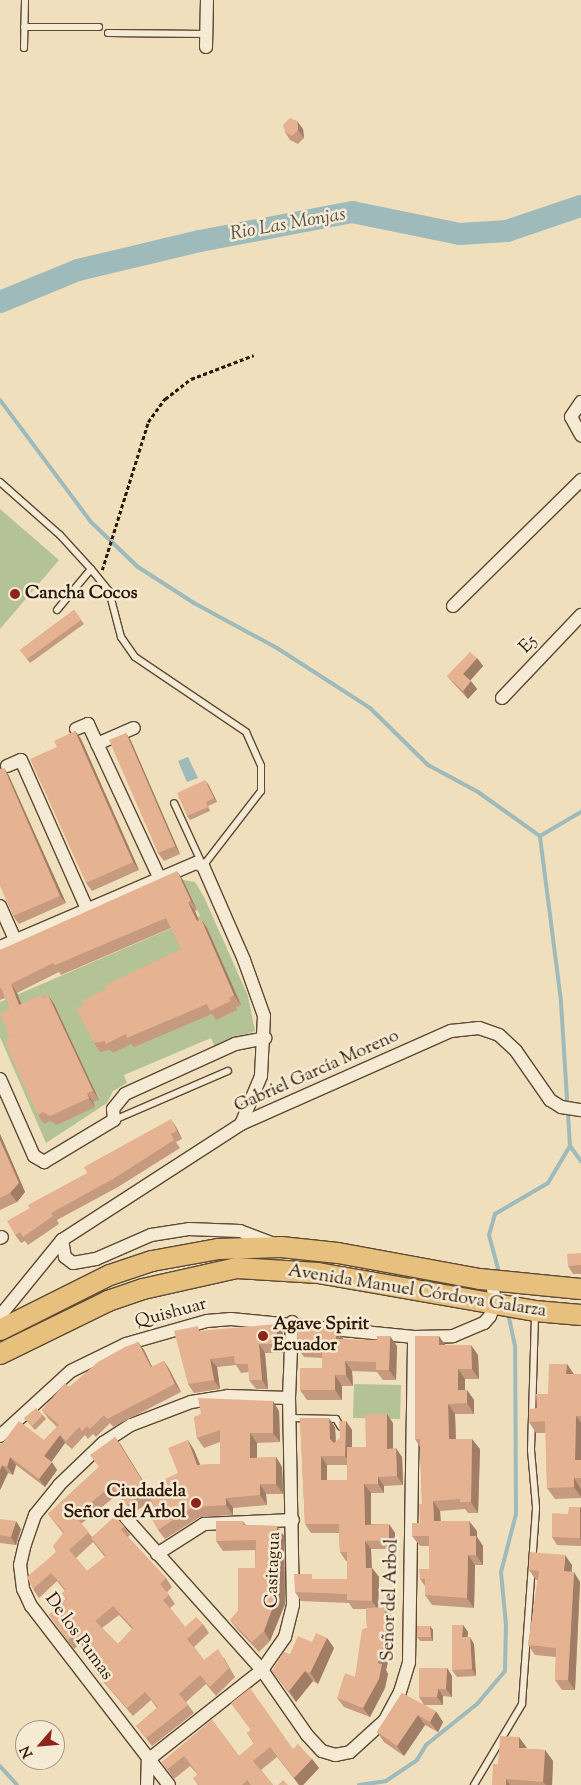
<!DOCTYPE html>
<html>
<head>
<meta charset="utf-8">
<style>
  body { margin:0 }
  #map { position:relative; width:581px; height:1785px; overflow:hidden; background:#f0dfbd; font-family:"Sorts Mill Goudy",serif }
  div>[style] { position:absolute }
  .green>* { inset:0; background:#b4c395 }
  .water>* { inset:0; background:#9ebaba }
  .stream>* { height:4px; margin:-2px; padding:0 2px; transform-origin:2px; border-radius:2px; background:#9ebaba }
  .river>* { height:22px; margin:-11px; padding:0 11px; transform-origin:11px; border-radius:11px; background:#9ebaba }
  .path>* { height:2.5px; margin-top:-1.25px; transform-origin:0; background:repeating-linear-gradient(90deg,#2d1706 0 4px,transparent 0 6.5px) }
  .roads { filter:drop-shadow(1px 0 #5e4934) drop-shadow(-1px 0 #5e4934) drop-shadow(0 1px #5e4934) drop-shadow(0 -1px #5e4934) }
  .service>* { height:6px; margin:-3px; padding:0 3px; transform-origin:3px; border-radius:3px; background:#f5ead4 }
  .minor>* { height:12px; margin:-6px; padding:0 6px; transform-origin:6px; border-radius:6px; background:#f5ead4 }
  .primary>* { height:20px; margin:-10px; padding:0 10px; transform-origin:10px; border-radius:10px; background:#e8c07e }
  .wall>* { inset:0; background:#c69a7e }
  .shaded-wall>* { inset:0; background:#a17d66 }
  .building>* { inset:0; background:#e6b392 }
  .dots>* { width:14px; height:14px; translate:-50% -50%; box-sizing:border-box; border:2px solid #f5ead4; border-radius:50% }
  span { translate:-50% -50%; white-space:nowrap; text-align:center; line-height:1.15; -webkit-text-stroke:5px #f5ead4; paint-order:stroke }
  .poi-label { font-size:18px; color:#2d1706; font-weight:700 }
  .left { translate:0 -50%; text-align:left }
  .right { translate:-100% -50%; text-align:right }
  .street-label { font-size:18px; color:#2d1706 }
  .water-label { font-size:19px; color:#555045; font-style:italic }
  .north { position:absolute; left:15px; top:1720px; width:50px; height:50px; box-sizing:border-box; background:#f5ead4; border:1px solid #a59682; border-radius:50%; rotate:243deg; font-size:14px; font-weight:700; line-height:20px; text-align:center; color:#2d1706 }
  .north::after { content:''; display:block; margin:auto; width:18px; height:22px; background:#8f2418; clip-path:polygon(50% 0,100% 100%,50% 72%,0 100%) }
</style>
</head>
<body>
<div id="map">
  <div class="green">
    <i style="clip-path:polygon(0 509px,59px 560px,0 629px)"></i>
    <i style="clip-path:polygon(183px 880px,195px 882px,204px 897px,248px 996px,255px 1031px,215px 1047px,211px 1038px,124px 1075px,127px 1083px,113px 1091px,107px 1103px,46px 1143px,0 1037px,0 1002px,200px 916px)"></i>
    <i style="clip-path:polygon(354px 1384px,401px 1385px,400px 1419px,353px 1418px)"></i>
  </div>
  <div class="water">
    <i style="clip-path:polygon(188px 757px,198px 778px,187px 782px,178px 761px)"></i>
  </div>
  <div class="stream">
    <i style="left:0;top:400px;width:152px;rotate:53.3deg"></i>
    <i style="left:91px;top:522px;width:65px;rotate:43.8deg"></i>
    <i style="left:138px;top:567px;width:67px;rotate:32.7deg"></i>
    <i style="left:194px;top:603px;width:94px;rotate:28.5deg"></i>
    <i style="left:277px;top:648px;width:111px;rotate:32.8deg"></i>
    <i style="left:370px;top:708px;width:81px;rotate:44.5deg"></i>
    <i style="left:428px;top:765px;width:57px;rotate:28.4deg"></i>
    <i style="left:478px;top:792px;width:76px;rotate:35.4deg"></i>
    <i style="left:540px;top:836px;width:48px;rotate:-30.3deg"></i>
    <i style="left:570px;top:1146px;width:19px;rotate:54deg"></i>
    <i style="left:500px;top:1276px;width:42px;rotate:-105deg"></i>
    <i style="left:489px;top:1235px;width:22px;rotate:-74deg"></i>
    <i style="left:495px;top:1214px;width:61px;rotate:-30.3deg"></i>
    <i style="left:548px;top:1183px;width:43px;rotate:-59.3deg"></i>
    <i style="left:570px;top:1146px;width:145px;rotate:-93.6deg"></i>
    <i style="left:561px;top:1001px;width:166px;rotate:-97.3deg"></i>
    <i style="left:0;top:1766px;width:25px;rotate:48deg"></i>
    <i style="left:359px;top:1785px;width:27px;rotate:-8deg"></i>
    <i style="left:386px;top:1781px;width:37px;rotate:-34deg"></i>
    <i style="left:417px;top:1760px;width:17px;rotate:-59deg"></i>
    <i style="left:426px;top:1745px;width:65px;rotate:-38.8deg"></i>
    <i style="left:477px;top:1704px;width:43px;rotate:-49.7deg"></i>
    <i style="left:505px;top:1671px;width:46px;rotate:-88.8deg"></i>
    <i style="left:506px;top:1625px;width:53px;rotate:-95.4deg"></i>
    <i style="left:501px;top:1572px;width:60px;rotate:-75.5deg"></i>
    <i style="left:516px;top:1514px;width:168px;rotate:-90.3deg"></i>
    <i style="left:515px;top:1346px;width:29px;rotate:-102deg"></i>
  </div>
  <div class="river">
    <i style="left:0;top:302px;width:84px;rotate:-22.3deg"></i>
    <i style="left:78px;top:270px;width:125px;rotate:-13.4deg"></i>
    <i style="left:200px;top:241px;width:155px;rotate:-10.8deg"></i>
    <i style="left:352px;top:212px;width:110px;rotate:11.5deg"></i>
    <i style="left:460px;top:234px;width:47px;rotate:-3.7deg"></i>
    <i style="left:507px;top:231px;width:78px;rotate:-18.7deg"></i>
  </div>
  <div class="path">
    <i style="left:102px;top:570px;width:155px;rotate:-72.7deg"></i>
    <i style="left:148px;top:422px;width:29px;rotate:-54deg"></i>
    <i style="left:165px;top:399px;width:33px;rotate:-38deg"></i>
    <i style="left:191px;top:379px;width:67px;rotate:-20.9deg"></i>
  </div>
  <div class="roads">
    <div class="service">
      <i style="left:24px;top:27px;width:75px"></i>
      <i style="left:108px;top:33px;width:99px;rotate:0.6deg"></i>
      <i style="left:24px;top:48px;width:48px;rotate:-88.8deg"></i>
      <i style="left:0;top:482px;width:80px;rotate:41.5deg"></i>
      <i style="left:60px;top:535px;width:46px;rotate:47.6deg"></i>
      <i style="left:57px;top:610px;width:53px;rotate:-50.3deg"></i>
      <i style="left:91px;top:569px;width:28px;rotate:51deg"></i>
      <i style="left:109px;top:591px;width:48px;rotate:75.4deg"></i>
      <i style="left:121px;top:637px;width:24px;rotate:55deg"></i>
      <i style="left:135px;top:657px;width:134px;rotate:34deg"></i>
      <i style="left:246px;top:732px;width:37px;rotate:66deg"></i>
      <i style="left:261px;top:766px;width:25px;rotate:90deg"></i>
      <i style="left:261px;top:791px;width:95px;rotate:127.7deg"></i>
      <i style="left:203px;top:866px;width:69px;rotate:-114.7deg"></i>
      <i style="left:114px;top:1120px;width:124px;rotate:-23.3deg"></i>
      <i style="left:291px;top:1418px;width:45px;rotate:1.3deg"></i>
      <i style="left:336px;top:1419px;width:9px;rotate:58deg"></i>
      <i style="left:474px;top:1785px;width:94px;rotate:-59.3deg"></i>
      <i style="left:522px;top:1704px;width:197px;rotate:-85.9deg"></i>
      <i style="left:536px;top:1507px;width:57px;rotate:-95deg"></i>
      <i style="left:531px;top:1450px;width:136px;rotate:-88.3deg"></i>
    </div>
    <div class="minor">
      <i style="left:206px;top:47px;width:47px;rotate:-88.8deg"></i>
      <i style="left:581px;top:402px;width:18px;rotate:124deg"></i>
      <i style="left:571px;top:417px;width:21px;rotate:61deg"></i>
      <i style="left:453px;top:606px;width:180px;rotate:-44.5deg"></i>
      <i style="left:502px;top:698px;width:115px;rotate:-46.4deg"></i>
      <i style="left:76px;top:729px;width:13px;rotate:-23deg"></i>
      <i style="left:88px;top:724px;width:171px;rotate:65.1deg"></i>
      <i style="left:97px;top:744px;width:40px;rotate:-23.4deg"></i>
      <i style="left:7px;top:766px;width:15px;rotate:-23deg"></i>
      <i style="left:21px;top:760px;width:163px;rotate:66.1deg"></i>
      <i style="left:0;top:906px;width:37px;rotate:66deg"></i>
      <i style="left:0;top:947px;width:213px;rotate:-23.2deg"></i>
      <i style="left:196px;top:863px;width:8px;rotate:23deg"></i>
      <i style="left:203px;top:866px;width:103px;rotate:66.4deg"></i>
      <i style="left:244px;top:960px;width:59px;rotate:70.3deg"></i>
      <i style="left:264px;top:1016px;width:60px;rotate:92.9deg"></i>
      <i style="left:261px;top:1076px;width:52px;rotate:112.6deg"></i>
      <i style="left:0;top:1079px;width:84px;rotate:66.2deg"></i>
      <i style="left:34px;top:1156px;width:12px;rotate:31deg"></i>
      <i style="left:44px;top:1162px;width:82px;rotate:-31deg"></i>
      <i style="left:114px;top:1120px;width:11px;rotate:-95deg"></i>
      <i style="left:113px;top:1109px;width:19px;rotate:-51deg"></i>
      <i style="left:125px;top:1094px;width:121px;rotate:-24.4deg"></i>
      <i style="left:235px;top:1044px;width:31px;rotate:-11deg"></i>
      <i style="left:0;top:1238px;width:2px;rotate:-27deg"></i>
      <i style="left:62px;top:1240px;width:17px;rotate:80deg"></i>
      <i style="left:65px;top:1257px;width:10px;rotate:37deg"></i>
      <i style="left:73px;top:1263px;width:23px;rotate:-10deg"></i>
      <i style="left:96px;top:1259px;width:60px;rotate:-23.6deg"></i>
      <i style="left:151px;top:1235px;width:38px;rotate:-9deg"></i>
      <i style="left:189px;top:1229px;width:51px;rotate:2.2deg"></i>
      <i style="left:240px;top:1231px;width:34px;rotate:21deg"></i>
      <i style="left:0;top:1316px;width:98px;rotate:-50.8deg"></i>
      <i style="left:62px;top:1240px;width:213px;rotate:-32.9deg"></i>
      <i style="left:241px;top:1124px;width:230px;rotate:-23.9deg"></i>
      <i style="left:451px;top:1031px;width:28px;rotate:-6deg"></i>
      <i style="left:479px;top:1028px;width:21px;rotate:19deg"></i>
      <i style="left:499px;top:1035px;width:23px;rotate:43deg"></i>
      <i style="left:516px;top:1051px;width:60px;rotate:55.2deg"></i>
      <i style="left:550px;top:1100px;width:13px;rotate:32deg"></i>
      <i style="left:561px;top:1107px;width:20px;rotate:9deg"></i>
      <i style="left:0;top:1436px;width:96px;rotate:-42.5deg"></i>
      <i style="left:71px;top:1371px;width:61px;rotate:-26.1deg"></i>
      <i style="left:126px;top:1344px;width:84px;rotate:-15.9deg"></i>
      <i style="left:207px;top:1321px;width:24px;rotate:-5deg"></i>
      <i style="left:231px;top:1319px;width:184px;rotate:5.6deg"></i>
      <i style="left:414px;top:1337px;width:39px;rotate:-1deg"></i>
      <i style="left:453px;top:1336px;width:34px;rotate:-23deg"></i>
      <i style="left:484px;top:1323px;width:9px;rotate:-49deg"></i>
      <i style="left:490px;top:1316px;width:14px;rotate:-69deg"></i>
      <i style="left:495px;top:1303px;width:22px;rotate:-98deg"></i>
      <i style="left:126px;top:1518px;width:204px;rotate:48.2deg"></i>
      <i style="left:262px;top:1670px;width:79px;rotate:55.3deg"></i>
      <i style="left:307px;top:1735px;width:22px;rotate:47deg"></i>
      <i style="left:322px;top:1751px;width:14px;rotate:17deg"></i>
      <i style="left:335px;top:1755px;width:15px;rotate:-11deg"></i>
      <i style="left:350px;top:1752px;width:47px;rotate:-42.4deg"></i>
      <i style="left:385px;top:1720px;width:32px;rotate:-62deg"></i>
      <i style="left:400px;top:1692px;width:31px;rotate:-73deg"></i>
      <i style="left:409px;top:1662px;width:325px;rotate:-89.1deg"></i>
      <i style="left:157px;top:1554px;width:56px;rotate:-32.6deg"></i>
      <i style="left:204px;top:1524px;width:89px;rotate:-2.6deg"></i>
      <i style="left:147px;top:1785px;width:25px;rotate:-88deg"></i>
      <i style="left:148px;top:1760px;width:145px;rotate:-38.3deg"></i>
      <i style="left:262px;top:1670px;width:40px;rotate:-55.1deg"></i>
      <i style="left:285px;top:1637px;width:33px;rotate:-76deg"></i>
      <i style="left:293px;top:1605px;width:207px;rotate:-91.1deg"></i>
      <i style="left:289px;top:1398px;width:76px;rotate:-87.7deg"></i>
      <i style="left:169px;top:1785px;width:226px;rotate:-127.6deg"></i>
      <i style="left:31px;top:1606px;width:19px;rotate:-115deg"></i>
      <i style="left:23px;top:1589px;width:24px;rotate:-97deg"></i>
      <i style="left:20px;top:1565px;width:22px;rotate:-77deg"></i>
      <i style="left:25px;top:1544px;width:31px;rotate:-71deg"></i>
      <i style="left:35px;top:1515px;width:38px;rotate:-51deg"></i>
      <i style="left:59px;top:1485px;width:61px;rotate:-43.7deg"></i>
      <i style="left:103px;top:1443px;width:33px;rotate:-33deg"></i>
      <i style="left:131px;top:1425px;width:64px;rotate:-21deg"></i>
      <i style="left:191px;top:1402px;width:37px;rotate:-9deg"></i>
      <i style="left:228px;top:1396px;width:61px;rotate:1.9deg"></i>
    </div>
    <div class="primary">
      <i style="left:0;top:1330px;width:123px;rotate:-26.6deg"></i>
      <i style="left:110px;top:1275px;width:44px;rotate:-18.4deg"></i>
      <i style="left:152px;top:1261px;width:68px;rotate:-10.2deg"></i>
      <i style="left:219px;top:1249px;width:62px;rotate:-1.8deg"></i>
      <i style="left:281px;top:1247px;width:57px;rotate:6deg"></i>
      <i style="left:338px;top:1253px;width:144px;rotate:10.4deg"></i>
      <i style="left:480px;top:1279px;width:101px;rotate:5.7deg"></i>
      <i style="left:0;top:1354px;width:120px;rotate:-26.1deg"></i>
      <i style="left:108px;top:1301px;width:37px;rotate:-19deg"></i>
      <i style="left:143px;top:1289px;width:96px;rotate:-12.6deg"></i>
      <i style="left:237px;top:1268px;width:81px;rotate:3.5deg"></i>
      <i style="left:318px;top:1273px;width:220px;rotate:9.9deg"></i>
      <i style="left:535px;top:1311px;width:46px;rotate:5deg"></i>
    </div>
  </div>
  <div class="wall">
    <i style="clip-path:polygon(303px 129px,304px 138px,298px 144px,290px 140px,285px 132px)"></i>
    <i style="clip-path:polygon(74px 610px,84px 624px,30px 663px,20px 650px)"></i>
    <i style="clip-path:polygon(477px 658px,483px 666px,470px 680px,477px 689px,468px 699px,453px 683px,447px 676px)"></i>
    <i style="clip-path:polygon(75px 731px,81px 739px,139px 870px,92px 891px,86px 883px,57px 747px)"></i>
    <i style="clip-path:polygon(126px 733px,131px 741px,180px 854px,164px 861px,158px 853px)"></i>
    <i style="clip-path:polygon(4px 768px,9px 776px,66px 903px,19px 924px,13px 916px)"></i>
    <i style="clip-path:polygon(208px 784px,217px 802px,208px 806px,210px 811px,190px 820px,187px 816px)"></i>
    <i style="clip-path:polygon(183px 880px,197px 910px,195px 911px,198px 920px,207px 928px,241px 1005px,236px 1007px,237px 1010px,216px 1020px,212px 1014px,134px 1047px,131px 1044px,113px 1053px,110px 1050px,100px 1052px,94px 1043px,84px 1005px,106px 989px,181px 949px,171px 928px,61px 975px,59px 972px,17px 993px,21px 1004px,43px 997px,48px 995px,54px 1004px,99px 1100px,93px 1102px,95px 1107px,57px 1125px,50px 1121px,44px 1124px,38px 1115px,10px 1038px,10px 1009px,5px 998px,0 1000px,0 950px)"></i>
    <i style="clip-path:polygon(176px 1127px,182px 1139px,176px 1142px,180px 1148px,118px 1187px,57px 1220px,59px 1224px,28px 1245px,25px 1241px,21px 1243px,15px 1235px)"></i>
    <i style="clip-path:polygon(0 1134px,25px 1192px,17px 1202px,0 1210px)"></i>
    <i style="clip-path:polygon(581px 1253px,581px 1274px,573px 1274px,568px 1266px)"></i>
    <i style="clip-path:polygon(336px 1328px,343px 1339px,397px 1346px,396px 1380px,383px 1380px,377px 1372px,352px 1371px,353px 1386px,342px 1386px,342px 1400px,307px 1400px,300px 1390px,322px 1368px,322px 1358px,304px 1357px,297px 1347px)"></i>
    <i style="clip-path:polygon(201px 1331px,283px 1333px,283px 1353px,265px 1353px,268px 1389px,256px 1389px,249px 1380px,249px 1372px,241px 1373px,236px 1365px,217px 1367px,220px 1389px,194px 1393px,188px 1384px)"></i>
    <i style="clip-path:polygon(138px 1342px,144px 1350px,152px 1367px,164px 1361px,169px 1369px,181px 1392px,113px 1427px,110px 1423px,96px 1437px,93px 1434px,88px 1439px,85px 1435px,72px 1449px,65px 1443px,51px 1462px,57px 1470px,45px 1487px,16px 1465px,13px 1475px,8px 1473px,0 1490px,0 1444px,44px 1440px,57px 1427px,48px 1418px,42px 1410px,69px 1387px)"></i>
    <i style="clip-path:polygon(446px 1345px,478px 1355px,479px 1379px,465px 1379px,465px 1390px,467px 1390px,474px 1400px,474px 1414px,455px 1414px,456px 1439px,480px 1449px,478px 1513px,468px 1513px,465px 1509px,440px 1511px,441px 1521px,477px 1531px,477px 1537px,483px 1546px,483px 1565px,475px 1565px,474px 1608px,432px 1605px,425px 1595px,425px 1586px,420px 1579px,429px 1569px,429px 1546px,420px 1546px,412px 1536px,420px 1523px,422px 1504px,420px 1447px,415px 1439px)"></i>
    <i style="clip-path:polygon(567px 1364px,574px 1374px,581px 1374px,581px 1498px,555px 1499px,547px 1488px,546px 1433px,536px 1433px,529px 1422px,537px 1408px,548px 1394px)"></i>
    <i style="clip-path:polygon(evenodd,279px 1411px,280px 1442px,257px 1443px,257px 1458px,276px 1457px,282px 1467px,283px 1494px,266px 1494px,267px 1505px,233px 1508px,233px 1515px,200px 1517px,165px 1539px,158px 1530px,157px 1512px,151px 1501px,133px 1513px,118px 1494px,81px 1524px,92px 1537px,124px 1526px,130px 1535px,128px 1537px,166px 1578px,172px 1587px,167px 1592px,175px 1604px,170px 1608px,185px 1627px,203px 1624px,209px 1633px,194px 1647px,204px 1660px,224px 1658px,235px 1677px,216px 1696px,206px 1684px,186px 1702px,194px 1713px,152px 1746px,136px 1726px,157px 1708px,151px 1700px,133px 1716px,100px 1678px,94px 1670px,97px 1667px,92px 1662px,86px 1653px,87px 1651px,80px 1644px,74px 1649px,49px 1615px,66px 1599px,62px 1593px,65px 1591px,57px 1581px,39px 1598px,33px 1589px,56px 1552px,63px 1533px,48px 1514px,99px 1467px,115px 1437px,153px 1496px,168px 1487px,178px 1473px,188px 1440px,194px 1450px,200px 1465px,220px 1464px,220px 1442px,204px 1448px,197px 1438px,194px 1417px,279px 1411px,93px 1542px,105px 1557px,87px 1571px,76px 1558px,93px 1542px,279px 1411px,119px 1615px,132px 1629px,118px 1644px,102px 1628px,119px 1615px)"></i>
    <i style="clip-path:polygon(43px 1415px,46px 1419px,35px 1430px,24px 1418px)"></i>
    <i style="clip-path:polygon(evenodd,300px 1418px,335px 1427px,336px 1442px,340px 1438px,346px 1421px,352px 1430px,352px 1447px,366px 1447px,393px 1423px,393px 1448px,402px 1457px,403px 1485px,384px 1486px,384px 1493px,371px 1493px,371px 1524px,389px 1524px,395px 1533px,395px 1549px,371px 1549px,372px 1568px,379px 1577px,378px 1608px,385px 1607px,392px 1617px,392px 1645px,386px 1670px,388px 1674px,385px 1688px,370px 1717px,344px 1707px,337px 1698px,355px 1677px,367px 1628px,366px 1609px,353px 1609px,349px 1603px,301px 1601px,295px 1592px,315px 1579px,347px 1579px,347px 1561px,346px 1561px,340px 1552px,339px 1533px,311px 1533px,305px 1524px,300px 1418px,327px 1465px,347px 1465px,347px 1480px,327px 1480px,327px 1465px)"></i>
    <i style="clip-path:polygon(581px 1508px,581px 1546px,557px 1545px,552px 1537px,568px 1514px)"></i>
    <i style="clip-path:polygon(0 1519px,21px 1529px,16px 1545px,0 1543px)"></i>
    <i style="clip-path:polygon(243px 1521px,246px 1525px,277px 1526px,284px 1536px,285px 1604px,270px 1641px,259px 1652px,237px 1629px,230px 1620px,238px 1611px,255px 1568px,255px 1550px,223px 1551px,216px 1541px)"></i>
    <i style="clip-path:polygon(572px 1565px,572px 1572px,580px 1582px,575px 1690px,562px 1690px,555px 1680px,556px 1657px,535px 1655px,528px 1645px,538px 1580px,536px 1580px,529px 1570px)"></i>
    <i style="clip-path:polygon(463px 1625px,468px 1632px,467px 1637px,474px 1644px,476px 1676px,457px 1677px,452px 1670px)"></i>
    <i style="clip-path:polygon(430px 1626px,433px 1630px,433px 1641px,420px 1641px,417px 1637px)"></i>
    <i style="clip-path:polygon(327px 1638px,334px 1648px,318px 1684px,313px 1681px,296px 1702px,280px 1681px,272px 1671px,290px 1654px,312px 1642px)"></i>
    <i style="clip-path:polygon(447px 1668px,452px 1676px,452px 1697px,443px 1696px,443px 1705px,424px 1705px,419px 1697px)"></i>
    <i style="clip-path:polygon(402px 1693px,443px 1722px,438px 1732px,425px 1725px,404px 1756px,384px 1742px,377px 1732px)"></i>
    <i style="clip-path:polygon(231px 1703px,293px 1749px,312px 1759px,319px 1768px,303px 1785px,299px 1785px,277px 1757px,261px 1770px,273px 1785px,198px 1785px,193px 1778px,198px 1775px,190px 1766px,174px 1779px,162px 1762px,212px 1720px,239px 1756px,254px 1744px,247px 1733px,251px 1730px)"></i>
    <i style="clip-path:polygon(527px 1749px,545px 1750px,553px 1761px,552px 1785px,492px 1785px,498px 1764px)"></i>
  </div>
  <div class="shaded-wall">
    <i style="clip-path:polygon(297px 121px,303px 129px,304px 138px,298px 130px)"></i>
    <i style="clip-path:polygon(477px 658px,483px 666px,469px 682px,463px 674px)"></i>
    <i style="clip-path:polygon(471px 681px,477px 689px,468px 699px,463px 691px)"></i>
    <i style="clip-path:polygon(75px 731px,81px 739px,139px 870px,133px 862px)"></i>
    <i style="clip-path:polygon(126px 733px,131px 741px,180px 854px,175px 846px)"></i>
    <i style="clip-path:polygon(4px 768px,9px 776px,66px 903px,60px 896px)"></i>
    <i style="clip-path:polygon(205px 780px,208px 784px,217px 802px,214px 798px)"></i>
    <i style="clip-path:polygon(177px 871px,183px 880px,197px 910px,191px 901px)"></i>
    <i style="clip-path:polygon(188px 902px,195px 911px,203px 930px,197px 921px)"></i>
    <i style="clip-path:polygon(201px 919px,207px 928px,241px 1005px,234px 995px)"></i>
    <i style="clip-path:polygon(11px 984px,17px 993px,25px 1014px,19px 1005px)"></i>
    <i style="clip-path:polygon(48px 995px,54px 1004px,99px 1100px,93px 1091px)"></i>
    <i style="clip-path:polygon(87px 1093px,93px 1102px,95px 1107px,89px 1098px)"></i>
    <i style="clip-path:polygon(171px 1119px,176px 1127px,182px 1139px,177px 1131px)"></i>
    <i style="clip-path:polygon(0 1134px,25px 1192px,17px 1202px,10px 1193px,0 1140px)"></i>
    <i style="clip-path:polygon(277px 1324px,283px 1333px,283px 1353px,277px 1344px)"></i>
    <i style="clip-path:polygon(336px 1328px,343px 1338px,343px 1349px,336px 1339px)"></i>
    <i style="clip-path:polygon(390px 1336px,397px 1346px,396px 1380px,389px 1370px)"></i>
    <i style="clip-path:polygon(439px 1336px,446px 1346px,439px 1345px)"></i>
    <i style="clip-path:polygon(138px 1342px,144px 1350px,156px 1375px,151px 1367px)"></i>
    <i style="clip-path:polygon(259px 1344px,265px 1353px,268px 1389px,262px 1380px)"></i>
    <i style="clip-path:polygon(471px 1345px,478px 1355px,479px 1379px,472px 1369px)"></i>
    <i style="clip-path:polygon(210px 1359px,217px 1367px,220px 1389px,214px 1380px)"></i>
    <i style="clip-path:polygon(164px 1361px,169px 1369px,181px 1392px,175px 1384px)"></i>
    <i style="clip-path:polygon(345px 1361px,352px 1371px,353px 1386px,346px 1375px)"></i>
    <i style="clip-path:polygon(567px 1364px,574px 1375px,566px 1374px)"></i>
    <i style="clip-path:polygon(458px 1369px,465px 1379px,465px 1400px,458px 1390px)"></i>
    <i style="clip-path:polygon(335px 1375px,342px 1386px,342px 1400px,335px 1390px)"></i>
    <i style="clip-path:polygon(467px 1390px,474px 1400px,474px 1414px,467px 1403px)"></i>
    <i style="clip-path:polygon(273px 1401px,279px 1411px,280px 1442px,273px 1433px)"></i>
    <i style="clip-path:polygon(448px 1404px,455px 1414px,456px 1449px,449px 1439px)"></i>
    <i style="clip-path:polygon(387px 1414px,393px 1423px,393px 1458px,387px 1449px)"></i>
    <i style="clip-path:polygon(576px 1416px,581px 1423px,581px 1469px,575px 1460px)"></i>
    <i style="clip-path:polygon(329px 1418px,335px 1427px,336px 1448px,330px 1439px)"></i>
    <i style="clip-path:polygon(346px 1421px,352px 1430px,352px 1465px,345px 1456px)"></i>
    <i style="clip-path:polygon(250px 1433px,257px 1443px,257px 1467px,250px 1458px)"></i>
    <i style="clip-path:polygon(60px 1435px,65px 1443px,50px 1464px,44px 1456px)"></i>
    <i style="clip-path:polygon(115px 1437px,121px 1445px,154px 1499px,148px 1490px)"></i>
    <i style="clip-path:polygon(472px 1439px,480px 1449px,478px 1513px,471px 1502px)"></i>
    <i style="clip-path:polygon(188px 1440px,194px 1450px,204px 1474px,197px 1465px)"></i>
    <i style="clip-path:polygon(396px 1448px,402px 1457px,403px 1485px,397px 1476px)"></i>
    <i style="clip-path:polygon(321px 1456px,327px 1465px,327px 1489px,321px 1480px)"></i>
    <i style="clip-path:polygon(10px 1457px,16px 1465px,13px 1475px,7px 1467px)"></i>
    <i style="clip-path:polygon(276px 1457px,282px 1467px,283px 1494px,276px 1484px)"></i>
    <i style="clip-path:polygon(52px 1462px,57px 1470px,45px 1487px,39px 1479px)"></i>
    <i style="clip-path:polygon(2px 1465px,8px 1473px,0 1490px,0 1470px)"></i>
    <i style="clip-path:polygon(378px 1477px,384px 1486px,384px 1493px,378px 1484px)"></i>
    <i style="clip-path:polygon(574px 1478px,581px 1489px,581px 1497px,574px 1487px)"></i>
    <i style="clip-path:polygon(260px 1484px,266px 1494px,267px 1505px,260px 1495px)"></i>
    <i style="clip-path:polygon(364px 1484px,371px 1493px,371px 1533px,365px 1525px)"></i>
    <i style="clip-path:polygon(226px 1498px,233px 1508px,233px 1515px,226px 1505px)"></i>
    <i style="clip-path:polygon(433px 1501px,440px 1511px,441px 1531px,434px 1521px)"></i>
    <i style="clip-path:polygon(580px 1507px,581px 1508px,581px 1540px,580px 1538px)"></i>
    <i style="clip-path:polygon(16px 1521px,21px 1529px,16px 1545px,11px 1537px)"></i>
    <i style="clip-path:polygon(469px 1521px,477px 1531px,477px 1537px,483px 1546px,483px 1565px,476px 1555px,470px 1536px)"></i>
    <i style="clip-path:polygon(389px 1524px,395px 1533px,395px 1549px,389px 1540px)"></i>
    <i style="clip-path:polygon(277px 1526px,284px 1536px,285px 1604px,270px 1641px,264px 1631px)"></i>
    <i style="clip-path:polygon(365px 1541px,371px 1549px,372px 1577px,366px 1568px)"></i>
    <i style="clip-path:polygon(468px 1555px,475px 1565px,474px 1608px,467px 1598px)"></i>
    <i style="clip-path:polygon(565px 1555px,572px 1565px,571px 1581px,564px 1571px)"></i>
    <i style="clip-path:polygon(372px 1568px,379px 1577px,378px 1610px,372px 1601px)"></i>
    <i style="clip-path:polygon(574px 1572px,580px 1582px,575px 1690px,568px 1680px)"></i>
    <i style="clip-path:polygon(385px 1607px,392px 1617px,392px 1645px,386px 1670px,388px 1674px,385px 1688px,370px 1717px,363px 1708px,378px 1663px)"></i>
    <i style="clip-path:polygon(463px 1625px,468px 1632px,467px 1644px,462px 1637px)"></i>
    <i style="clip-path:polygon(430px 1626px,433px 1630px,433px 1641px,431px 1637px)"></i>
    <i style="clip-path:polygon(470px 1637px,474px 1644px,476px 1676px,472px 1669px)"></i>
    <i style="clip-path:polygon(327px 1638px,334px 1648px,318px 1684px,310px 1673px)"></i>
    <i style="clip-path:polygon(447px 1668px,452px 1676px,452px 1697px,446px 1689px)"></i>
    <i style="clip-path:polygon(305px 1671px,313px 1681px,296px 1702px,289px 1691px)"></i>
    <i style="clip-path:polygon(438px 1689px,443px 1696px,443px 1705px,437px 1697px)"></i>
    <i style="clip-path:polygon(436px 1711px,443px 1722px,438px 1732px,430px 1722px)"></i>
    <i style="clip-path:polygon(418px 1715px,425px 1725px,404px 1756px,397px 1746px)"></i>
    <i style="clip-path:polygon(519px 1737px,527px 1748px,519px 1748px)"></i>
    <i style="clip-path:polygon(545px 1750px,553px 1761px,552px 1785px,546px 1785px,543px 1782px)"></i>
    <i style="clip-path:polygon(312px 1759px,319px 1768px,303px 1785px,299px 1785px,294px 1778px)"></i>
    <i style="clip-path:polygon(506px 1779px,510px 1785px,506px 1785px)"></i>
  </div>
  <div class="building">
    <i style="clip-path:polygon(290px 118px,297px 121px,298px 130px,292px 136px,285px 132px,283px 125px)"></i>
    <i style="clip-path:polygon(74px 610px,81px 620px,27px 659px,20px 650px)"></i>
    <i style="clip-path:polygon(470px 652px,477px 658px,463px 674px,471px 681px,463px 691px,447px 676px)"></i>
    <i style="clip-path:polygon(75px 731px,133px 862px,86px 883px,30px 759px,57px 747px,54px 741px)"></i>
    <i style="clip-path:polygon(126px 733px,175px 846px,158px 853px,109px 740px)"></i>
    <i style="clip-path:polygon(4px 768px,60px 896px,13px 916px,0 886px,0 769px)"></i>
    <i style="clip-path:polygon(205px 780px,214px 798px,206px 802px,208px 807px,187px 816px,177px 793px)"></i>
    <i style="clip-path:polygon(177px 871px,191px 901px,188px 902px,197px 921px,201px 919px,234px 995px,229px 998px,231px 1001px,210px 1011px,207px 1004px,127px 1038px,126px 1034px,106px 1044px,105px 1041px,94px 1043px,76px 1008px,84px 1005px,82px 1001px,106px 989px,104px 986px,181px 949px,166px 918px,55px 965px,53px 963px,11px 984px,19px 1005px,41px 995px,43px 998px,48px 995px,93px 1091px,87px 1093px,89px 1098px,50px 1116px,43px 1112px,38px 1115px,12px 1058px,5px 1040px,10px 1038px,0 1014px,10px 1009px,1px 988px,0 988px,0 950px)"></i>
    <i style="clip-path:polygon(171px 1119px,177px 1131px,171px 1134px,174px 1140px,113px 1179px,51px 1213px,53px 1216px,23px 1237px,20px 1232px,15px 1235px,7px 1221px,30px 1208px,28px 1205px,87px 1173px,84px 1167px)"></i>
    <i style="clip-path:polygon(0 1140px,19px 1183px,10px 1193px,0 1198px)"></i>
    <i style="clip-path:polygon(581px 1253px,581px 1265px,568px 1266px,567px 1254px)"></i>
    <i style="clip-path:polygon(277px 1324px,277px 1344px,259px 1344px,262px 1380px,249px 1380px,248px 1364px,235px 1364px,234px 1356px,210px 1359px,214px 1380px,188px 1384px,174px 1331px,198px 1326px,199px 1331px)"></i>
    <i style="clip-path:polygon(298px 1325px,336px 1328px,336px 1339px,377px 1340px,377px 1336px,390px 1336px,389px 1370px,376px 1370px,376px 1362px,345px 1361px,346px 1375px,335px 1375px,335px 1390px,300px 1390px,300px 1368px,322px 1368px,322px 1348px,297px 1347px)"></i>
    <i style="clip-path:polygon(415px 1336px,439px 1336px,439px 1345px,471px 1345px,472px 1369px,458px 1369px,458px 1390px,467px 1390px,467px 1403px,448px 1404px,449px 1439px,472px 1439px,471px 1502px,460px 1502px,460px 1499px,433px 1501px,434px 1521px,469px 1521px,470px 1536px,476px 1536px,476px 1555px,468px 1555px,467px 1598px,425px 1595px,425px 1579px,420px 1579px,419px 1569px,429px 1569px,429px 1536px,412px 1536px,412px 1523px,420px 1523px,419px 1504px,422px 1504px,420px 1439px,415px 1439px)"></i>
    <i style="clip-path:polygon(138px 1342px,151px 1367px,164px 1361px,175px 1384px,107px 1419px,104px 1415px,90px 1429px,87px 1426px,82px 1431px,79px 1427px,66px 1441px,60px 1435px,44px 1456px,52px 1462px,39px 1479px,10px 1457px,7px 1467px,2px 1465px,0 1470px,0 1444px,1px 1445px,19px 1421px,44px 1440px,59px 1425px,42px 1410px,65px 1383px,69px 1387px,98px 1362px,125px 1347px)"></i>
    <i style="clip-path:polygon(549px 1364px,567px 1364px,566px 1374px,581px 1374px,581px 1416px,576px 1416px,575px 1460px,581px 1460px,581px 1478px,574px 1478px,574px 1487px,547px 1488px,545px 1421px,529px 1422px,529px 1409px,537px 1408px,536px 1394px,548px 1394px)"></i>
    <i style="clip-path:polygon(198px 1398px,273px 1401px,273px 1433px,250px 1433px,250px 1458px,276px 1457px,276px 1484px,260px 1484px,260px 1495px,226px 1498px,226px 1505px,193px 1507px,158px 1530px,150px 1516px,157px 1512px,150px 1498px,168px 1487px,165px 1479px,178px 1473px,168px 1448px,188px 1440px,197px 1465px,220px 1464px,220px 1430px,197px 1438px,194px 1417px,201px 1414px)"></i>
    <i style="clip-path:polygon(36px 1408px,43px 1415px,32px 1426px,24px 1418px)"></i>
    <i style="clip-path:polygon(365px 1414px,387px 1414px,387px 1449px,396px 1448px,397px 1476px,378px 1477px,378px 1484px,364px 1484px,365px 1525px,389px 1524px,389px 1540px,365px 1541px,366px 1568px,372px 1568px,372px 1601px,347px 1600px,347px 1594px,295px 1592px,294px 1574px,312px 1574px,312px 1579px,347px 1579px,347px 1552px,340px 1552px,339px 1524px,305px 1524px,300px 1418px,329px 1418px,330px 1439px,334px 1443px,340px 1438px,339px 1421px,346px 1421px,345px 1456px,321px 1456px,321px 1480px,347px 1480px,347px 1447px,366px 1447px)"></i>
    <i style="clip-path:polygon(evenodd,115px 1437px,148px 1490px,127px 1505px,112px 1485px,75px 1516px,89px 1532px,69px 1550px,87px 1571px,106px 1556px,91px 1538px,115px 1516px,124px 1526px,121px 1530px,166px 1578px,160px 1584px,169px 1595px,163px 1600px,185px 1627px,196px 1617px,203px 1624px,187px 1639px,204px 1660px,218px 1649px,229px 1668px,210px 1687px,200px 1675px,179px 1694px,188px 1705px,146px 1738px,136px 1726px,158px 1707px,145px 1692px,127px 1708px,94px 1670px,98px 1665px,86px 1653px,89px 1650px,74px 1635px,68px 1640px,49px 1615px,67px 1599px,62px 1593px,66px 1590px,51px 1573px,33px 1589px,27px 1577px,56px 1552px,53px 1546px,64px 1532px,48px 1514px,99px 1467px,90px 1455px,115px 1437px,113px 1606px,133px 1628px,118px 1644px,95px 1621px,113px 1606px)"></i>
    <i style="clip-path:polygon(569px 1507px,580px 1507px,580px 1538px,552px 1537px,552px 1513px,568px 1514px)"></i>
    <i style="clip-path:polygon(0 1519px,16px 1521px,11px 1537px,0 1535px)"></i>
    <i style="clip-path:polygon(216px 1521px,243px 1521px,243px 1525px,277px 1526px,278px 1594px,264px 1631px,252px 1642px,230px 1620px,238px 1611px,238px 1568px,255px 1568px,256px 1540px,216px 1541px)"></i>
    <i style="clip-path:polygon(530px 1552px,565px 1555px,564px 1571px,574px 1572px,568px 1680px,555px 1680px,556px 1648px,528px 1645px,539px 1571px,529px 1570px)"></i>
    <i style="clip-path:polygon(385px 1607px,386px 1636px,378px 1663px,382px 1664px,379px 1679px,363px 1708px,337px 1698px,345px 1673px,355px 1677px,362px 1629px,367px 1628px,366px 1608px)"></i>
    <i style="clip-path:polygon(452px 1625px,463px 1625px,462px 1637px,470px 1637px,472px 1669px,452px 1670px)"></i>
    <i style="clip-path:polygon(417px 1626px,430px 1626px,431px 1637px,417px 1637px)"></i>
    <i style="clip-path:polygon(316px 1633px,327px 1638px,310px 1673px,305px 1671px,289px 1691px,272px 1671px,284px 1652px,290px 1654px,298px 1636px,312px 1642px)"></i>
    <i style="clip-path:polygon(419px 1668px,447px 1668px,446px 1689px,438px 1689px,437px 1697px,419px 1697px)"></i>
    <i style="clip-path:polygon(250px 1688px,293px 1749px,298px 1744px,312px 1759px,294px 1778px,270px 1747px,253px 1761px,273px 1785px,251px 1785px,247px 1780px,242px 1785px,199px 1785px,193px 1778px,198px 1774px,184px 1756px,168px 1769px,162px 1762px,212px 1720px,239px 1756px,254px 1743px,247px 1733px,251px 1730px,231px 1703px)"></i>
    <i style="clip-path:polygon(402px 1693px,436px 1711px,430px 1722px,418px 1715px,397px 1746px,377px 1732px)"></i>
    <i style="clip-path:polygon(500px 1736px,519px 1737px,519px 1748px,545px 1750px,543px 1782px,506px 1779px,506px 1785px,492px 1785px,493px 1764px,498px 1764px)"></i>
    <i style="clip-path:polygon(283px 1780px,288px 1785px,278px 1785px)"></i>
  </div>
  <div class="dots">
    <i style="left:15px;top:594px;background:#8f2418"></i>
    <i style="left:263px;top:1336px;background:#8f2418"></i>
    <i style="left:196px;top:1503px;background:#8f2418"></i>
  </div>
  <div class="poi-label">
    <span class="left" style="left:25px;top:594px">Cancha Cocos</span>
    <span class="left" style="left:273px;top:1336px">Agave Spirit<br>Ecuador</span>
    <span class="right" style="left:186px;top:1503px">Ciudadela<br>Señor del Arbol</span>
  </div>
  <div class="street-label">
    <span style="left:529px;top:645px;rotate:-46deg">E5</span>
    <span style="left:317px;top:1072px;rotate:-24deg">Gabriel García Moreno</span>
    <span style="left:417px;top:1292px;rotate:9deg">Avenida Manuel Córdova Galarza</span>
    <span style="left:171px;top:1314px;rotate:-15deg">Quishuar</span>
    <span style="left:274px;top:1570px;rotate:-88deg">Casitagua</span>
    <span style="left:391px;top:1600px;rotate:-88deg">Señor del Arbol</span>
    <span style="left:78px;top:1637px;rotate:54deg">De los Pumas</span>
  </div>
  <div class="water-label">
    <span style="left:288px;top:225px;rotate:-10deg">Rio Las Monjas</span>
  </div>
  <div class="north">N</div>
</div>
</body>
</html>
